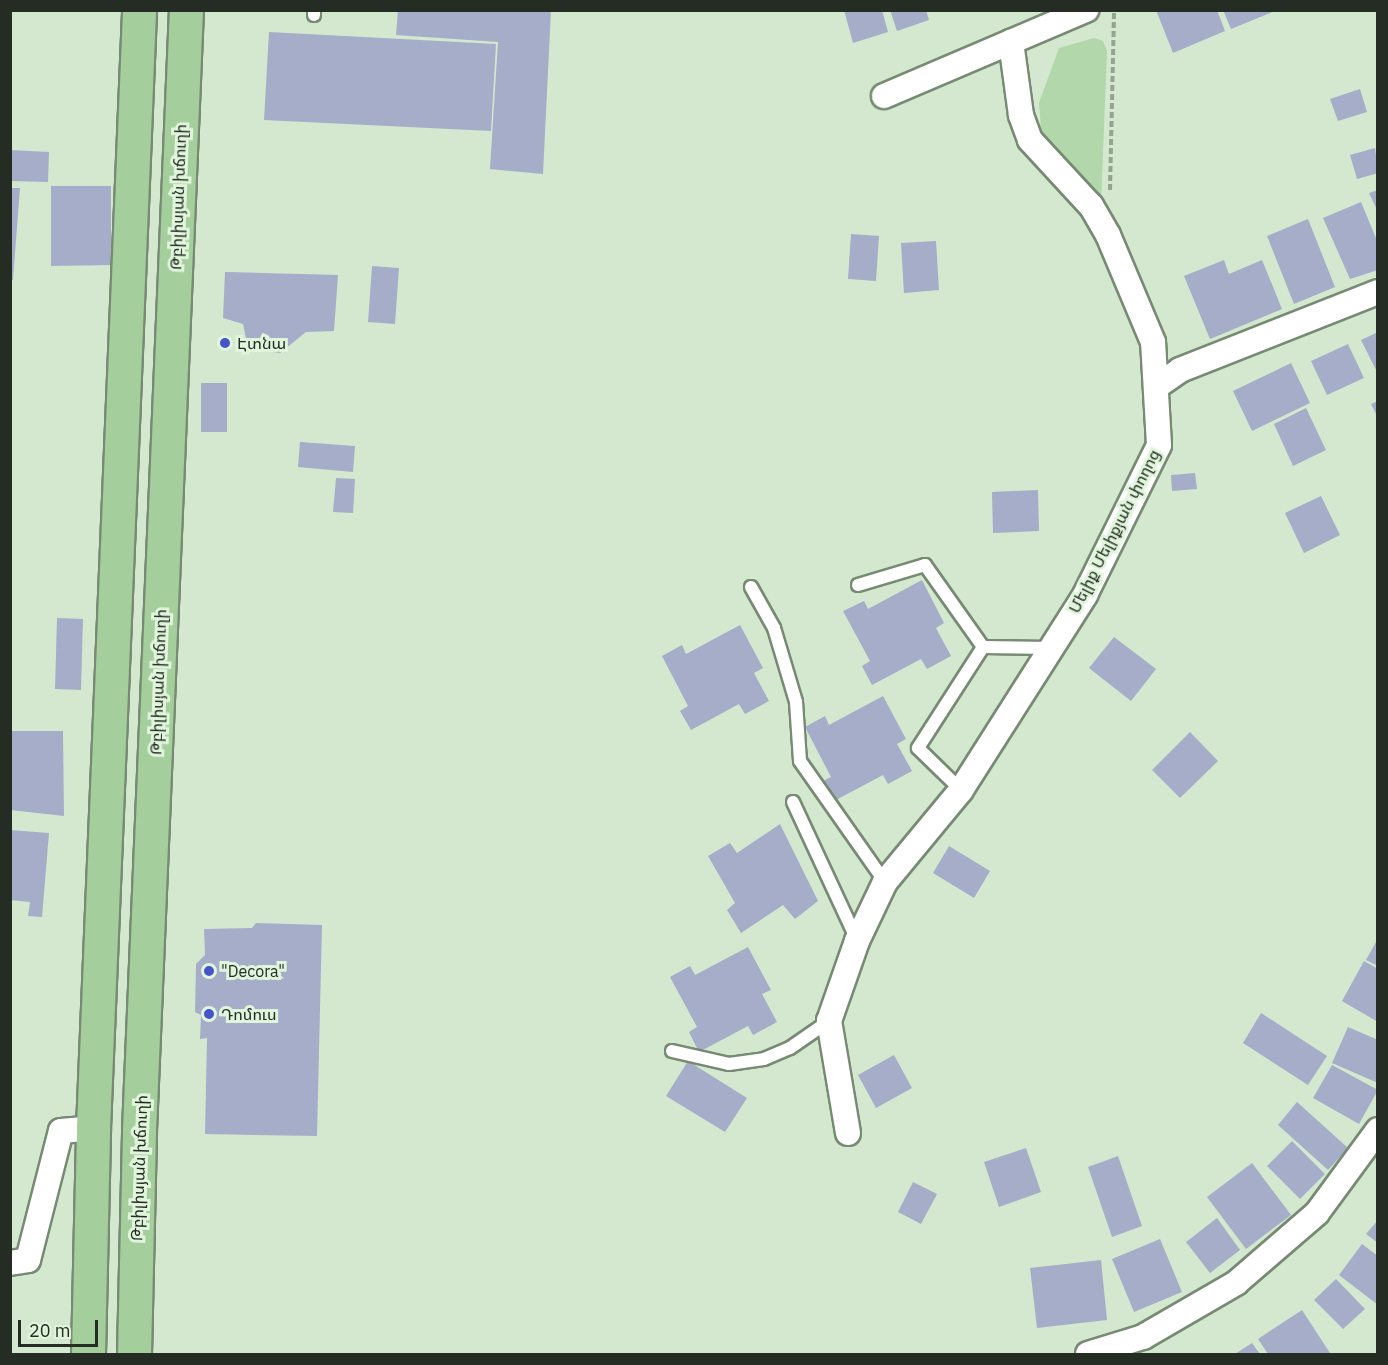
<!DOCTYPE html>
<html>
<head>
<meta charset="utf-8">
<style>
  body { margin:0 }
  #map { position:relative; width:1388px; height:1365px; overflow:hidden; background:#d3e8cf; font-family:"IBM Plex Sans","Noto Sans Armenian",sans-serif }
  div>[style] { position:absolute }
  .green>* { inset:0; background:#b1d7aa }
  .building>* { inset:0; background:#a5adc9 }
  .path>* { height:4px; margin-top:-2px; transform-origin:0; background:repeating-linear-gradient(90deg,#93a491 0 6px,transparent 0 9px) }
  .roads { filter:drop-shadow(2px 0 #778a73) drop-shadow(-2px 0 #778a73) drop-shadow(0 2px #778a73) drop-shadow(0 -2px #778a73) }
  .service>* { height:12px; margin:-6px; padding:0 6px; transform-origin:6px; border-radius:6px; background:#fff }
  .minor>* { height:24px; margin:-12px; padding:0 12px; transform-origin:12px; border-radius:12px; background:#fff }
  .primary>* { height:33px; margin:-16.5px; padding:0 16.5px; transform-origin:16.5px; border-radius:16.5px; background:#a5ce9d }
  .dots>* { width:16px; height:16px; translate:-50% -50%; box-sizing:border-box; border:3px solid #e0f5dc; border-radius:50% }
  span { translate:-50% -50%; white-space:nowrap; text-align:center; line-height:1.15; -webkit-text-stroke:6px #e0f5dc; paint-order:stroke }
  .street-label { font-size:16px; color:#242c23 }
  .poi-label { font-size:16px; color:#242c23 }
  .left { translate:0 -50%; text-align:left }
  .frame { position:absolute; inset:0; border:12px solid #242c23; pointer-events:none }
  .scale { position:absolute; left:18px; top:1320px; width:80px; height:27px; box-sizing:border-box; border:3px solid #242c23; border-top:0; padding-left:8px; font-size:18px; line-height:21px; white-space:nowrap; color:#242c23; -webkit-text-stroke:4px #e0f5dc; paint-order:stroke }
</style>
</head>
<body>
<div id="map">
  <div class="green">
    <i style="clip-path:polygon(1094px 38px,1103px 41px,1107px 51px,1101px 203px,1052px 151px,1041px 129px,1039px 103px,1059px 48px)"></i>
  </div>
  <div class="building">
    <i style="clip-path:polygon(398px 10px,551px 10px,543px 174px,490px 169px,498px 42px,396px 35px)"></i>
    <i style="clip-path:polygon(844px 10px,882px 10px,888px 32px,853px 43px)"></i>
    <i style="clip-path:polygon(890px 10px,926px 10px,929px 20px,897px 31px)"></i>
    <i style="clip-path:polygon(1156px 10px,1217px 10px,1225px 31px,1173px 53px)"></i>
    <i style="clip-path:polygon(1223px 10px,1275px 10px,1275px 11px,1231px 29px)"></i>
    <i style="clip-path:polygon(269px 32px,496px 44px,491px 131px,264px 120px)"></i>
    <i style="clip-path:polygon(1360px 89px,1367px 112px,1338px 121px,1330px 99px)"></i>
    <i style="clip-path:polygon(1375px 148px,1378px 173px,1357px 179px,1350px 155px)"></i>
    <i style="clip-path:polygon(10px 150px,49px 152px,48px 182px,10px 181px)"></i>
    <i style="clip-path:polygon(51px 186px,111px 186px,111px 265px,51px 266px)"></i>
    <i style="clip-path:polygon(10px 188px,20px 188px,13px 280px,10px 280px)"></i>
    <i style="clip-path:polygon(1378px 190px,1378px 212px,1369px 193px)"></i>
    <i style="clip-path:polygon(1361px 202px,1378px 243px,1378px 270px,1350px 279px,1323px 218px)"></i>
    <i style="clip-path:polygon(1308px 219px,1335px 287px,1294px 304px,1267px 236px)"></i>
    <i style="clip-path:polygon(851px 234px,879px 236px,876px 281px,848px 279px)"></i>
    <i style="clip-path:polygon(936px 241px,939px 290px,904px 293px,901px 243px)"></i>
    <i style="clip-path:polygon(1224px 260px,1229px 274px,1262px 260px,1282px 309px,1210px 339px,1184px 276px)"></i>
    <i style="clip-path:polygon(372px 266px,399px 268px,395px 324px,368px 322px)"></i>
    <i style="clip-path:polygon(225px 272px,338px 275px,334px 331px,306px 332px,280px 353px,255px 349px,246px 338px,243px 324px,223px 318px)"></i>
    <i style="clip-path:polygon(1378px 332px,1378px 374px,1361px 340px)"></i>
    <i style="clip-path:polygon(1348px 344px,1364px 378px,1327px 395px,1311px 361px)"></i>
    <i style="clip-path:polygon(1291px 363px,1310px 403px,1252px 431px,1233px 391px)"></i>
    <i style="clip-path:polygon(201px 383px,227px 383px,227px 432px,201px 432px)"></i>
    <i style="clip-path:polygon(1378px 401px,1378px 418px,1371px 404px)"></i>
    <i style="clip-path:polygon(1306px 408px,1326px 450px,1293px 466px,1274px 424px)"></i>
    <i style="clip-path:polygon(300px 442px,355px 446px,353px 472px,298px 467px)"></i>
    <i style="clip-path:polygon(1195px 473px,1197px 489px,1172px 491px,1171px 475px)"></i>
    <i style="clip-path:polygon(336px 478px,355px 479px,353px 513px,333px 512px)"></i>
    <i style="clip-path:polygon(1038px 490px,1039px 531px,993px 533px,992px 492px)"></i>
    <i style="clip-path:polygon(1321px 496px,1340px 535px,1304px 553px,1285px 513px)"></i>
    <i style="clip-path:polygon(922px 580px,944px 623px,936px 628px,951px 656px,927px 669px,921px 659px,872px 685px,862px 666px,870px 661px,843px 611px,864px 601px,868px 609px)"></i>
    <i style="clip-path:polygon(57px 618px,83px 619px,81px 690px,55px 689px)"></i>
    <i style="clip-path:polygon(740px 625px,763px 668px,754px 673px,769px 701px,745px 714px,739px 704px,691px 730px,680px 711px,688px 706px,662px 656px,682px 645px,686px 654px)"></i>
    <i style="clip-path:polygon(1114px 637px,1156px 669px,1131px 701px,1089px 668px)"></i>
    <i style="clip-path:polygon(883px 696px,906px 739px,897px 744px,912px 771px,888px 784px,883px 775px,834px 801px,823px 781px,831px 777px,805px 727px,825px 716px,829px 725px)"></i>
    <i style="clip-path:polygon(10px 731px,63px 731px,64px 816px,10px 810px)"></i>
    <i style="clip-path:polygon(1190px 732px,1218px 761px,1180px 798px,1152px 770px)"></i>
    <i style="clip-path:polygon(780px 824px,818px 901px,795px 919px,783px 905px,741px 933px,727px 910px,735px 903px,708px 856px,730px 843px,737px 853px)"></i>
    <i style="clip-path:polygon(10px 830px,49px 833px,42px 917px,28px 916px,30px 902px,10px 900px)"></i>
    <i style="clip-path:polygon(949px 846px,990px 871px,974px 898px,933px 873px)"></i>
    <i style="clip-path:polygon(256px 923px,322px 925px,317px 1136px,205px 1134px,207px 1038px,200px 1039px,201px 1015px,195px 1012px,196px 964px,205px 955px,204px 929px,252px 928px)"></i>
    <i style="clip-path:polygon(1378px 938px,1378px 966px,1366px 960px)"></i>
    <i style="clip-path:polygon(748px 947px,771px 990px,762px 994px,777px 1022px,753px 1035px,748px 1026px,699px 1052px,689px 1032px,697px 1027px,670px 977px,690px 966px,695px 975px)"></i>
    <i style="clip-path:polygon(1364px 961px,1378px 969px,1378px 1022px,1342px 1001px)"></i>
    <i style="clip-path:polygon(1261px 1013px,1327px 1056px,1308px 1085px,1243px 1043px)"></i>
    <i style="clip-path:polygon(1348px 1027px,1378px 1040px,1378px 1083px,1332px 1063px)"></i>
    <i style="clip-path:polygon(894px 1055px,912px 1088px,876px 1108px,858px 1075px)"></i>
    <i style="clip-path:polygon(688px 1061px,747px 1098px,725px 1132px,666px 1096px)"></i>
    <i style="clip-path:polygon(1332px 1065px,1378px 1090px,1359px 1124px,1313px 1098px)"></i>
    <i style="clip-path:polygon(1297px 1102px,1348px 1148px,1328px 1170px,1278px 1125px)"></i>
    <i style="clip-path:polygon(1292px 1141px,1325px 1174px,1300px 1199px,1267px 1166px)"></i>
    <i style="clip-path:polygon(1026px 1148px,1041px 1192px,999px 1207px,984px 1162px)"></i>
    <i style="clip-path:polygon(1118px 1156px,1142px 1226px,1112px 1237px,1088px 1167px)"></i>
    <i style="clip-path:polygon(1252px 1163px,1291px 1215px,1246px 1249px,1207px 1197px)"></i>
    <i style="clip-path:polygon(913px 1182px,937px 1194px,921px 1224px,898px 1212px)"></i>
    <i style="clip-path:polygon(1217px 1218px,1240px 1250px,1210px 1273px,1186px 1242px)"></i>
    <i style="clip-path:polygon(1378px 1220px,1378px 1243px,1366px 1234px)"></i>
    <i style="clip-path:polygon(1160px 1239px,1182px 1292px,1134px 1312px,1112px 1259px)"></i>
    <i style="clip-path:polygon(1362px 1244px,1378px 1256px,1378px 1305px,1339px 1275px)"></i>
    <i style="clip-path:polygon(1101px 1260px,1107px 1320px,1037px 1328px,1030px 1268px)"></i>
    <i style="clip-path:polygon(1336px 1279px,1365px 1309px,1343px 1329px,1314px 1300px)"></i>
    <i style="clip-path:polygon(1302px 1310px,1330px 1353px,1268px 1354px,1258px 1339px)"></i>
    <i style="clip-path:polygon(1252px 1343px,1260px 1354px,1235px 1354px)"></i>
  </div>
  <div class="path">
    <i style="left:1110px;top:190px;width:180px;rotate:-88.7deg"></i>
  </div>
  <div class="roads">
    <div class="service">
      <i style="left:314px;top:15px;width:5px;rotate:-90deg"></i>
      <i style="left:858px;top:585px;width:70px;rotate:-16.6deg"></i>
      <i style="left:925px;top:565px;width:100px;rotate:54.7deg"></i>
      <i style="left:983px;top:647px;width:68px;rotate:0.8deg"></i>
      <i style="left:751px;top:587px;width:47px;rotate:60.7deg"></i>
      <i style="left:774px;top:628px;width:77px;rotate:73.4deg"></i>
      <i style="left:796px;top:702px;width:59px;rotate:86.1deg"></i>
      <i style="left:800px;top:761px;width:148px;rotate:54.9deg"></i>
      <i style="left:961px;top:790px;width:60px;rotate:-135.7deg"></i>
      <i style="left:918px;top:748px;width:120px;rotate:-57.2deg"></i>
      <i style="left:793px;top:802px;width:152px;rotate:65.1deg"></i>
      <i style="left:672px;top:1051px;width:58px;rotate:12.8deg"></i>
      <i style="left:729px;top:1064px;width:35px;rotate:-8deg"></i>
      <i style="left:764px;top:1059px;width:28px;rotate:-23deg"></i>
      <i style="left:790px;top:1048px;width:47px;rotate:-34.7deg"></i>
    </div>
    <div class="minor">
      <i style="left:884px;top:96px;width:220px;rotate:-23.1deg"></i>
      <i style="left:1156px;top:387px;width:29px;rotate:-35deg"></i>
      <i style="left:1180px;top:370px;width:213px;rotate:-21.5deg"></i>
      <i style="left:848px;top:1133px;width:114px;rotate:-99.6deg"></i>
      <i style="left:829px;top:1021px;width:85px;rotate:-70.7deg"></i>
      <i style="left:857px;top:941px;width:65px;rotate:-64.6deg"></i>
      <i style="left:885px;top:882px;width:119px;rotate:-50.4deg"></i>
      <i style="left:961px;top:790px;width:231px;rotate:-57.5deg"></i>
      <i style="left:1085px;top:595px;width:167px;rotate:-63.7deg"></i>
      <i style="left:1159px;top:445px;width:103px;rotate:-93.3deg"></i>
      <i style="left:1153px;top:342px;width:116px;rotate:-112.8deg"></i>
      <i style="left:1108px;top:235px;width:34px;rotate:-120deg"></i>
      <i style="left:1091px;top:206px;width:90px;rotate:-132.7deg"></i>
      <i style="left:1030px;top:140px;width:27px;rotate:-110deg"></i>
      <i style="left:1021px;top:115px;width:74px;rotate:-97.8deg"></i>
      <i style="left:10px;top:1263px;width:18px;rotate:-9deg"></i>
      <i style="left:28px;top:1260px;width:133px;rotate:-75.7deg"></i>
      <i style="left:61px;top:1131px;width:32px;rotate:-5deg"></i>
      <i style="left:1088px;top:1354px;width:58px;rotate:-17.2deg"></i>
      <i style="left:1143px;top:1337px;width:108px;rotate:-30.1deg"></i>
      <i style="left:1236px;top:1283px;width:107px;rotate:-40.8deg"></i>
      <i style="left:1317px;top:1213px;width:103px;rotate:-53.7deg"></i>
    </div>
    <div class="primary">
      <i style="left:88px;top:1354px;width:226px;rotate:-88.7deg"></i>
      <i style="left:93px;top:1128px;width:1119px;rotate:-87.64deg"></i>
      <i style="left:134px;top:1354px;width:224px;rotate:-88.7deg"></i>
      <i style="left:139px;top:1130px;width:1121px;rotate:-87.6deg"></i>
    </div>
  </div>
  <div class="dots">
    <i style="left:225px;top:343px;background:#4555c9"></i>
    <i style="left:209px;top:971px;background:#4555c9"></i>
    <i style="left:209px;top:1014px;background:#4555c9"></i>
  </div>
  <div class="street-label">
    <span style="left:178px;top:197px;rotate:-88deg">Թբիլիսյան խճուղի</span>
    <span style="left:1114px;top:531px;rotate:-63deg">Մելիք Մելիքյան փողոց</span>
    <span style="left:158px;top:682px;rotate:-88deg">Թբիլիսյան խճուղի</span>
    <span style="left:139px;top:1168px;rotate:-88deg">Թբիլիսյան խճուղի</span>
  </div>
  <div class="poi-label">
    <span class="left" style="left:237px;top:343px">Էտնա</span>
    <span class="left" style="left:221px;top:971px">"Decora"</span>
    <span class="left" style="left:221px;top:1014px">Դոմուս</span>
  </div>
  <div class="frame"></div>
  <div class="scale">20 m</div>
</div>
</body>
</html>
